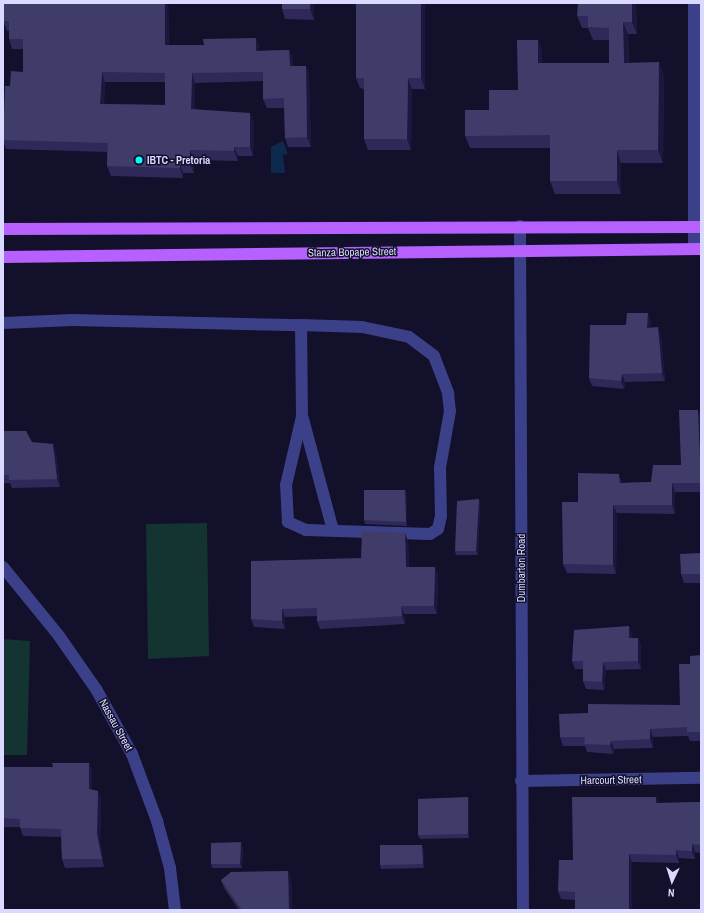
<!DOCTYPE html>
<html>
<head>
<meta charset="utf-8">
<style>
  body { margin:0 }
  #map { position:relative; width:704px; height:913px; overflow:hidden; background:#12102a; font-family:"Archivo Narrow",sans-serif }
  div>[style] { position:absolute }
  .green>* { inset:0; background:#133430 }
  .water>* { inset:0; background:#0d2a4d }
  .minor>* { height:12px; margin:-6px; padding:0 6px; transform-origin:6px; border-radius:6px; background:#3b4089 }
  .major>* { height:12px; margin:-6px; padding:0 6px; transform-origin:6px; border-radius:6px; background:#b560ff }
  .wall>* { inset:0; background:#2e2958 }
  .shaded-wall>* { inset:0; background:#1b173e }
  .building>* { inset:0; background:#403c6a }
  .dots>* { width:11px; height:11px; translate:-50% -50%; box-sizing:border-box; border:2px solid #12102a; border-radius:50% }
  span { translate:-50% -50%; white-space:nowrap; text-align:center; line-height:1.15; -webkit-text-stroke:3px #12102a; paint-order:stroke }
  .poi-label { font-size:11px; color:#dad9ff; font-weight:700 }
  .left { translate:0 -50%; text-align:left }
  .street-label { font-size:11px; color:#dad9ff }
  .frame { position:absolute; inset:0; border:4px solid #dad9ff; pointer-events:none }
  .north { position:absolute; left:652px; top:861px; width:40px; height:40px; -webkit-text-stroke:3px #12102a; paint-order:stroke; rotate:184deg; font-size:11px; font-weight:700; line-height:16px; text-align:center; color:#dad9ff }
  .north::after { content:''; display:block; margin:auto; width:14px; height:18px; background:#dad9ff; clip-path:polygon(50% 0,100% 100%,50% 72%,0 100%) }
</style>
</head>
<body>
<div id="map">
  <div class="green">
    <i style="clip-path:polygon(207px 523px,209px 656px,148px 659px,146px 524px)"></i>
    <i style="clip-path:polygon(3px 639px,30px 641px,27px 755px,3px 755px)"></i>
  </div>
  <div class="water">
    <i style="clip-path:polygon(283px 141px,288px 154px,283px 155px,285px 173px,271px 173px,271px 147px)"></i>
  </div>
  <div class="minor">
    <i style="left:520px;top:226px;width:684px;rotate:89.75deg"></i>
    <i style="left:694px;top:249px;width:246px;rotate:-90deg"></i>
    <i style="left:3px;top:323px;width:69px;rotate:-2.5deg"></i>
    <i style="left:72px;top:320px;width:229px;rotate:1.3deg"></i>
    <i style="left:301px;top:325px;width:61px;rotate:1.9deg"></i>
    <i style="left:362px;top:327px;width:48px;rotate:12deg"></i>
    <i style="left:409px;top:337px;width:31px;rotate:37deg"></i>
    <i style="left:434px;top:356px;width:40px;rotate:69deg"></i>
    <i style="left:448px;top:393px;width:18px;rotate:84deg"></i>
    <i style="left:450px;top:411px;width:58px;rotate:100deg"></i>
    <i style="left:440px;top:468px;width:48px;rotate:88.8deg"></i>
    <i style="left:441px;top:516px;width:13px;rotate:103deg"></i>
    <i style="left:438px;top:529px;width:9px;rotate:148deg"></i>
    <i style="left:430px;top:534px;width:124px;rotate:-178.2deg"></i>
    <i style="left:306px;top:530px;width:20px;rotate:-156deg"></i>
    <i style="left:288px;top:522px;width:37px;rotate:-93deg"></i>
    <i style="left:286px;top:485px;width:70px;rotate:-76.8deg"></i>
    <i style="left:302px;top:417px;width:92px;rotate:-90.6deg"></i>
    <i style="left:303px;top:419px;width:115px;rotate:74.9deg"></i>
    <i style="left:3px;top:567px;width:89px;rotate:50.9deg"></i>
    <i style="left:59px;top:636px;width:65px;rotate:55.1deg"></i>
    <i style="left:96px;top:689px;width:74px;rotate:61deg"></i>
    <i style="left:132px;top:754px;width:72px;rotate:69.5deg"></i>
    <i style="left:157px;top:821px;width:49px;rotate:74.5deg"></i>
    <i style="left:170px;top:868px;width:42px;rotate:83.2deg"></i>
    <i style="left:521px;top:781px;width:180px;rotate:-1deg"></i>
  </div>
  <div class="major">
    <i style="left:3px;top:229px;width:698px;rotate:-0.16deg"></i>
    <i style="left:3px;top:257px;width:698px;rotate:-0.66deg"></i>
  </div>
  <div class="wall">
    <i style="clip-path:polygon(evenodd,3px 3px,168px 3px,169px 45px,204px 45px,256px 38px,259px 47px,259px 51px,289px 50px,293px 60px,293px 66px,306px 66px,309px 75px,311px 147px,288px 147px,285px 138px,284px 108px,267px 108px,263px 99px,263px 81px,195px 83px,195px 109px,254px 123px,253px 156px,238px 156px,238px 161px,194px 160px,194px 173px,183px 173px,183px 178px,111px 176px,107px 166px,107px 152px,6px 149px,3px 141px,3px 130px,10px 86px,23px 72px,23px 49px,12px 49px,9px 39px,9px 31px,7px 31px,3px 21px,3px 3px,105px 82px,165px 82px,165px 105px,104px 104px,105px 82px)"></i>
    <i style="clip-path:polygon(282px 3px,314px 3px,314px 20px,285px 19px,282px 9px)"></i>
    <i style="clip-path:polygon(425px 3px,425px 89px,412px 89px,411px 150px,368px 150px,364px 139px,364px 89px,360px 88px,356px 78px)"></i>
    <i style="clip-path:polygon(636px 3px,637px 34px,628px 34px,629px 63px,664px 75px,663px 163px,621px 163px,621px 194px,555px 194px,550px 181px,550px 148px,470px 148px,465px 136px,489px 110px,518px 90px,538px 40px,542px 53px,542px 63px,609px 63px,609px 40px,593px 40px,588px 28px,582px 28px,577px 16px)"></i>
    <i style="clip-path:polygon(651px 321px,650px 328px,661px 336px,665px 381px,625px 382px,624px 389px,592px 386px,589px 378px,626px 325px)"></i>
    <i style="clip-path:polygon(701px 417px,701px 492px,675px 492px,675px 514px,617px 513px,616px 574px,567px 573px,563px 564px,578px 502px,622px 482px,622px 483px,651px 482px,681px 465px)"></i>
    <i style="clip-path:polygon(3px 431px,56px 452px,60px 487px,12px 488px,10px 483px,3px 483px)"></i>
    <i style="clip-path:polygon(405px 490px,407px 494px,407px 526px,365px 524px,364px 520px)"></i>
    <i style="clip-path:polygon(479px 499px,480px 503px,478px 555px,456px 555px,455px 551px)"></i>
    <i style="clip-path:polygon(408px 541px,409px 567px,435px 567px,438px 575px,437px 614px,404px 614px,405px 624px,320px 629px,317px 621px,317px 616px,285px 617px,285px 629px,254px 627px,251px 619px,361px 558px)"></i>
    <i style="clip-path:polygon(701px 553px,701px 583px,684px 583px,681px 574px)"></i>
    <i style="clip-path:polygon(629px 626px,632px 635px,632px 638px,638px 638px,641px 646px,641px 669px,606px 670px,604px 690px,586px 689px,583px 681px,583px 669px,575px 669px,572px 661px)"></i>
    <i style="clip-path:polygon(701px 655px,701px 741px,690px 741px,688px 736px,653px 737px,653px 748px,614px 749px,613px 754px,587px 752px,585px 746px,563px 746px,560px 737px,588px 713px,680px 705px,690px 664px)"></i>
    <i style="clip-path:polygon(89px 763px,92px 771px,92px 790px,101px 799px,100px 842px,104px 867px,65px 868px,62px 859px,61px 837px,23px 836px,20px 827px,3px 827px,3px 767px,53px 767px)"></i>
    <i style="clip-path:polygon(468px 797px,469px 801px,469px 838px,420px 839px,418px 835px)"></i>
    <i style="clip-path:polygon(656px 797px,658px 803px,701px 802px,701px 853px,695px 852px,695px 859px,679px 858px,679px 863px,632px 862px,575px 900px,561px 899px,558px 891px,573px 860px)"></i>
    <i style="clip-path:polygon(243px 846px,242px 868px,212px 868px,211px 864px)"></i>
    <i style="clip-path:polygon(424px 849px,424px 868px,381px 869px,380px 865px)"></i>
    <i style="clip-path:polygon(288px 871px,291px 879px,292px 910px,239px 910px,224px 888px,221px 880px)"></i>
  </div>
  <div class="shaded-wall">
    <i style="clip-path:polygon(165px 3px,168px 3px,169px 54px,165px 45px)"></i>
    <i style="clip-path:polygon(310px 3px,314px 3px,314px 20px,310px 9px)"></i>
    <i style="clip-path:polygon(421px 3px,425px 3px,425px 89px,421px 78px)"></i>
    <i style="clip-path:polygon(632px 3px,636px 3px,637px 34px,632px 22px)"></i>
    <i style="clip-path:polygon(623px 22px,628px 34px,629px 75px,624px 63px)"></i>
    <i style="clip-path:polygon(256px 38px,259px 47px,259px 60px,256px 51px)"></i>
    <i style="clip-path:polygon(538px 40px,542px 53px,543px 76px,538px 63px)"></i>
    <i style="clip-path:polygon(289px 50px,293px 60px,293px 76px,290px 66px)"></i>
    <i style="clip-path:polygon(659px 62px,664px 75px,663px 163px,658px 150px)"></i>
    <i style="clip-path:polygon(306px 66px,309px 75px,311px 147px,307px 137px)"></i>
    <i style="clip-path:polygon(102px 72px,105px 82px,103px 114px,100px 104px)"></i>
    <i style="clip-path:polygon(192px 73px,195px 83px,195px 118px,191px 109px)"></i>
    <i style="clip-path:polygon(408px 78px,412px 89px,411px 150px,407px 139px)"></i>
    <i style="clip-path:polygon(250px 113px,254px 123px,253px 156px,250px 147px)"></i>
    <i style="clip-path:polygon(234px 147px,238px 156px,238px 161px,234px 151px)"></i>
    <i style="clip-path:polygon(190px 150px,194px 160px,194px 173px,190px 164px)"></i>
    <i style="clip-path:polygon(617px 150px,621px 163px,621px 194px,617px 181px)"></i>
    <i style="clip-path:polygon(180px 164px,183px 173px,183px 178px,180px 168px)"></i>
    <i style="clip-path:polygon(648px 313px,651px 321px,650px 336px,647px 328px)"></i>
    <i style="clip-path:polygon(658px 327px,661px 336px,665px 381px,662px 373px)"></i>
    <i style="clip-path:polygon(622px 374px,625px 382px,624px 389px,621px 381px)"></i>
    <i style="clip-path:polygon(698px 410px,701px 417px,701px 465px,700px 461px)"></i>
    <i style="clip-path:polygon(53px 444px,56px 452px,60px 487px,57px 479px)"></i>
    <i style="clip-path:polygon(619px 474px,622px 482px,623px 492px,620px 483px)"></i>
    <i style="clip-path:polygon(672px 483px,675px 492px,675px 514px,672px 505px)"></i>
    <i style="clip-path:polygon(405px 490px,407px 494px,407px 526px,406px 522px)"></i>
    <i style="clip-path:polygon(479px 499px,480px 503px,478px 555px,476px 551px)"></i>
    <i style="clip-path:polygon(613px 505px,617px 513px,616px 574px,613px 565px)"></i>
    <i style="clip-path:polygon(405px 533px,408px 541px,409px 575px,406px 567px)"></i>
    <i style="clip-path:polygon(435px 567px,438px 575px,437px 614px,434px 606px)"></i>
    <i style="clip-path:polygon(401px 606px,404px 614px,405px 624px,402px 616px)"></i>
    <i style="clip-path:polygon(282px 609px,285px 617px,285px 629px,282px 621px)"></i>
    <i style="clip-path:polygon(629px 626px,632px 635px,632px 646px,629px 638px)"></i>
    <i style="clip-path:polygon(638px 638px,641px 646px,641px 669px,638px 661px)"></i>
    <i style="clip-path:polygon(603px 662px,606px 670px,604px 690px,602px 682px)"></i>
    <i style="clip-path:polygon(650px 729px,653px 737px,653px 748px,650px 739px)"></i>
    <i style="clip-path:polygon(611px 741px,614px 749px,613px 754px,610px 745px)"></i>
    <i style="clip-path:polygon(89px 763px,92px 771px,92px 797px,89px 789px)"></i>
    <i style="clip-path:polygon(98px 791px,101px 799px,100px 842px,104px 867px,102px 859px,97px 834px)"></i>
    <i style="clip-path:polygon(468px 797px,469px 801px,469px 838px,468px 834px)"></i>
    <i style="clip-path:polygon(656px 797px,659px 805px,656px 803px)"></i>
    <i style="clip-path:polygon(241px 842px,243px 846px,242px 868px,240px 864px)"></i>
    <i style="clip-path:polygon(692px 844px,695px 852px,695px 859px,692px 851px)"></i>
    <i style="clip-path:polygon(422px 845px,424px 849px,424px 868px,423px 864px)"></i>
    <i style="clip-path:polygon(676px 850px,679px 858px,679px 863px,676px 855px)"></i>
    <i style="clip-path:polygon(629px 854px,632px 862px,632px 910px,629px 910px)"></i>
    <i style="clip-path:polygon(288px 871px,291px 879px,292px 910px,289px 910px)"></i>
  </div>
  <div class="building">
    <i style="clip-path:polygon(evenodd,3px 3px,165px 3px,165px 45px,204px 45px,203px 39px,256px 38px,256px 51px,289px 50px,290px 66px,306px 66px,307px 137px,285px 138px,284px 98px,263px 99px,263px 72px,192px 73px,191px 109px,250px 113px,250px 147px,234px 147px,234px 151px,190px 150px,190px 164px,180px 164px,180px 168px,107px 166px,108px 143px,3px 140px,5px 86px,10px 86px,11px 71px,23px 72px,23px 39px,9px 39px,9px 21px,3px 21px,3px 3px,102px 72px,165px 73px,165px 105px,100px 104px,102px 72px)"></i>
    <i style="clip-path:polygon(282px 3px,310px 3px,310px 9px,282px 9px)"></i>
    <i style="clip-path:polygon(356px 3px,421px 3px,421px 78px,408px 78px,407px 139px,364px 139px,364px 78px,356px 78px)"></i>
    <i style="clip-path:polygon(578px 3px,632px 3px,632px 22px,623px 22px,624px 63px,659px 62px,658px 150px,617px 150px,617px 181px,550px 181px,550px 135px,465px 136px,465px 110px,489px 110px,489px 90px,518px 90px,517px 40px,538px 40px,538px 63px,609px 63px,609px 28px,588px 27px,588px 16px,577px 16px)"></i>
    <i style="clip-path:polygon(627px 313px,648px 313px,647px 328px,658px 327px,662px 373px,622px 374px,621px 381px,589px 378px,590px 325px,626px 325px)"></i>
    <i style="clip-path:polygon(679px 410px,698px 410px,700px 461px,701px 461px,701px 483px,672px 483px,672px 505px,613px 505px,613px 565px,563px 564px,562px 502px,578px 502px,578px 473px,619px 474px,620px 483px,651px 482px,653px 465px,681px 465px)"></i>
    <i style="clip-path:polygon(3px 431px,26px 431px,32px 442px,53px 444px,57px 479px,9px 480px,9px 475px,3px 475px)"></i>
    <i style="clip-path:polygon(364px 490px,405px 490px,406px 522px,364px 520px)"></i>
    <i style="clip-path:polygon(479px 499px,476px 551px,455px 551px,457px 501px)"></i>
    <i style="clip-path:polygon(362px 531px,405px 533px,406px 567px,435px 567px,434px 606px,401px 606px,402px 616px,317px 621px,317px 608px,282px 609px,282px 621px,251px 619px,251px 561px,361px 558px)"></i>
    <i style="clip-path:polygon(701px 553px,701px 574px,681px 574px,680px 554px)"></i>
    <i style="clip-path:polygon(629px 626px,629px 638px,638px 638px,638px 661px,603px 662px,602px 682px,583px 681px,583px 661px,572px 661px,574px 630px)"></i>
    <i style="clip-path:polygon(701px 655px,701px 732px,687px 732px,687px 727px,650px 729px,650px 739px,611px 741px,610px 745px,584px 744px,585px 737px,560px 737px,559px 714px,588px 713px,588px 704px,680px 705px,679px 664px,690px 664px,690px 656px)"></i>
    <i style="clip-path:polygon(52px 763px,89px 763px,89px 789px,98px 791px,97px 834px,102px 859px,62px 859px,61px 829px,20px 828px,20px 819px,3px 818px,3px 767px,53px 767px)"></i>
    <i style="clip-path:polygon(468px 797px,468px 834px,418px 835px,418px 799px)"></i>
    <i style="clip-path:polygon(572px 797px,656px 797px,656px 803px,701px 802px,701px 845px,692px 844px,692px 851px,676px 850px,676px 855px,629px 854px,629px 910px,575px 910px,575px 892px,558px 891px,559px 860px,573px 860px)"></i>
    <i style="clip-path:polygon(241px 842px,240px 864px,211px 864px,211px 843px)"></i>
    <i style="clip-path:polygon(380px 845px,422px 845px,423px 864px,380px 865px)"></i>
    <i style="clip-path:polygon(288px 871px,289px 910px,242px 910px,221px 880px,231px 872px)"></i>
  </div>
  <div class="dots">
    <i style="left:139px;top:160px;background:#05fdff"></i>
  </div>
  <div class="poi-label">
    <span class="left" style="left:147px;top:160px">IBTC - Pretoria</span>
  </div>
  <div class="street-label">
    <span style="left:352px;top:252px;rotate:-1deg">Stanza Bopape Street</span>
    <span style="left:521px;top:568px;rotate:-90deg">Dumbarton Road</span>
    <span style="left:116px;top:725px;rotate:61deg">Nassau Street</span>
    <span style="left:611px;top:780px;rotate:-1deg">Harcourt Street</span>
  </div>
  <div class="frame"></div>
  <div class="north">N</div>
</div>
</body>
</html>
